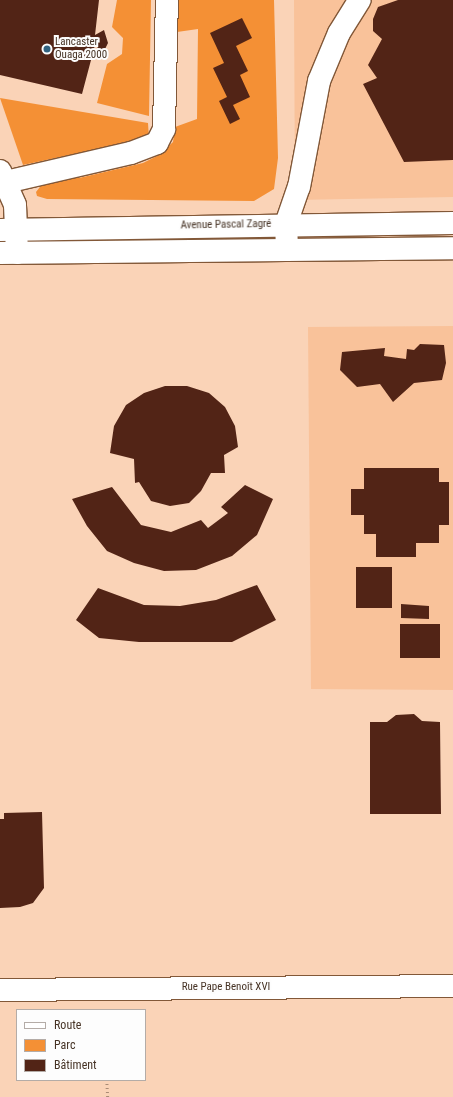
<!DOCTYPE html>
<html>
<head>
<meta charset="utf-8">
<style>
  body { margin:0 }
  #map { position:relative; width:453px; height:1097px; overflow:hidden; background:#fad3b7; font-family:"Roboto Condensed",sans-serif }
  div>[style] { position:absolute }
  .built>* { inset:0; background:#f9c29a }
  .green>* { inset:0; background:#f49035 }
  .building>* { inset:0; background:#522416 }
  .path>* { height:2.5px; margin-top:-1.25px; transform-origin:0; background:repeating-linear-gradient(90deg,#a98b75 0 1px,transparent 0 4px) }
  .roads { filter:drop-shadow(1px 0 #825838) drop-shadow(-1px 0 #825838) drop-shadow(0 1px #825838) drop-shadow(0 -1px #825838) }
  .minor>* { height:22px; margin:-11px; padding:0 11px; transform-origin:11px; border-radius:11px; background:#fff }
  .major>* { height:22px; margin:-11px; padding:0 11px; transform-origin:11px; border-radius:11px; background:#fff }
  .dots>* { width:11px; height:11px; translate:-50% -50%; box-sizing:border-box; border:2px solid #fdfdfd; border-radius:50% }
  span { translate:-50% -50%; white-space:nowrap; text-align:center; line-height:1.15; -webkit-text-stroke:4px #fdfdfd; paint-order:stroke }
  .poi-label { font-size:11px; color:#463325 }
  .left { translate:0 -50%; text-align:left }
  .street-label { font-size:11px; color:#463325 }
  .legend { position:absolute; left:16px; top:1009px; width:130px; height:72px; box-sizing:border-box; background:#fdfdfd; border:1px solid #b4aca7; margin:0; padding:5px 7px; list-style:none; font-size:12px; color:#463325 }
  .legend li { display:flex; align-items:center; gap:8px; height:20px }
  .legend b { width:20px; border:1px solid #b4aca7 }
</style>
</head>
<body>
<div id="map">
  <div class="built">
    <i style="clip-path:polygon(294px 0,453px 0,453px 197px,295px 200px)"></i>
    <i style="clip-path:polygon(453px 326px,453px 690px,311px 689px,308px 327px)"></i>
  </div>
  <div class="green">
    <i style="clip-path:polygon(117px 0,151px 0,149px 116px,97px 103px,107px 64px,122px 54px,123px 38px,112px 27px)"></i>
    <i style="clip-path:polygon(178px 0,274px 0,278px 158px,274px 189px,254px 201px,47px 199px,37px 196px,36px 192px,43px 183px,52px 178px,79px 178px,143px 163px,159px 155px,173px 142px,175px 127px,197px 119px,198px 29px,177px 32px)"></i>
    <i style="clip-path:polygon(0 98px,148px 123px,149px 138px,23px 165px)"></i>
  </div>
  <div class="building">
    <i style="clip-path:polygon(0 0,99px 0,95px 35px,104px 30px,108px 43px,103px 53px,95px 45px,82px 94px,0 75px)"></i>
    <i style="clip-path:polygon(398px 0,453px 0,453px 160px,404px 162px,363px 84px,377px 78px,368px 65px,382px 39px,373px 31px,373px 19px,378px 7px)"></i>
    <i style="clip-path:polygon(242px 18px,252px 38px,236px 46px,248px 71px,240px 75px,250px 97px,233px 105px,240px 119px,230px 124px,219px 101px,227px 97px,213px 68px,224px 63px,210px 33px)"></i>
    <i style="clip-path:polygon(420px 344px,444px 345px,446px 363px,442px 380px,414px 383px,393px 402px,380px 384px,357px 387px,340px 370px,342px 352px,385px 348px,384px 356px,406px 359px,407px 349px,414px 350px)"></i>
    <i style="clip-path:polygon(165px 386px,187px 386px,209px 393px,225px 407px,235px 426px,238px 447px,224px 455px,225px 473px,211px 473px,201px 491px,189px 503px,170px 506px,151px 501px,139px 482px,135px 483px,134px 459px,110px 453px,114px 426px,126px 405px,144px 393px)"></i>
    <i style="clip-path:polygon(364px 468px,439px 468px,439px 482px,449px 482px,449px 525px,439px 525px,439px 543px,416px 543px,416px 557px,376px 557px,376px 534px,364px 534px,364px 515px,351px 515px,351px 489px,364px 489px)"></i>
    <i style="clip-path:polygon(245px 485px,273px 499px,257px 535px,232px 556px,196px 570px,164px 571px,134px 563px,107px 551px,87px 526px,72px 499px,112px 487px,141px 525px,171px 532px,201px 520px,208px 528px,228px 513px,221px 507px)"></i>
    <i style="clip-path:polygon(356px 567px,392px 567px,392px 608px,356px 608px)"></i>
    <i style="clip-path:polygon(257px 585px,276px 620px,232px 642px,139px 642px,99px 638px,76px 620px,98px 588px,144px 605px,180px 606px,216px 600px)"></i>
    <i style="clip-path:polygon(401px 604px,429px 606px,429px 619px,401px 618px)"></i>
    <i style="clip-path:polygon(400px 624px,440px 624px,440px 658px,400px 658px)"></i>
    <i style="clip-path:polygon(414px 714px,422px 721px,440px 722px,441px 814px,370px 814px,370px 722px,387px 722px,396px 715px)"></i>
    <i style="clip-path:polygon(42px 812px,44px 888px,33px 903px,20px 907px,0 908px,0 819px,4px 819px,4px 813px)"></i>
  </div>
  <div class="path">
    <i style="left:107px;top:1080px;width:17px;rotate:87deg"></i>
  </div>
  <div class="roads">
    <div class="minor">
      <i style="left:0;top:171px;width:37px;rotate:66deg"></i>
      <i style="left:15px;top:205px;width:48px;rotate:87.6deg"></i>
      <i style="left:6px;top:182px;width:128px;rotate:-13.1deg"></i>
      <i style="left:131px;top:153px;width:28px;rotate:-21deg"></i>
      <i style="left:157px;top:143px;width:16px;rotate:-63deg"></i>
      <i style="left:164px;top:129px;width:129px;rotate:-88.7deg"></i>
      <i style="left:287px;top:250px;width:26px;rotate:-92deg"></i>
      <i style="left:286px;top:224px;width:39px;rotate:-71deg"></i>
      <i style="left:299px;top:187px;width:108px;rotate:-79.3deg"></i>
      <i style="left:319px;top:81px;width:52px;rotate:-67.4deg"></i>
      <i style="left:339px;top:33px;width:39px;rotate:-58deg"></i>
      <i style="left:0;top:990px;width:453px;rotate:-0.5deg"></i>
    </div>
    <div class="major">
      <i style="left:0;top:230px;width:453px;rotate:-0.9deg"></i>
      <i style="left:0;top:253px;width:453px;rotate:-0.6deg"></i>
    </div>
  </div>
  <div class="dots">
    <i style="left:47px;top:49px;background:#326381"></i>
  </div>
  <div class="poi-label">
    <span class="left" style="left:55px;top:49px">Lancaster<br>Ouaga 2000</span>
  </div>
  <div class="street-label">
    <span style="left:226px;top:225px;rotate:-1deg">Avenue Pascal Zagré</span>
    <span style="left:226px;top:987px">Rue Pape Benoît XVI</span>
  </div>
  <ul class="legend">
  <li><b style="height:5px;background:#fff"></b>Route</li>
  <li><b style="height:11px;background:#f49035"></b>Parc</li>
  <li><b style="height:11px;background:#522416"></b>Bâtiment</li>
  </ul>
</div>
</body>
</html>
